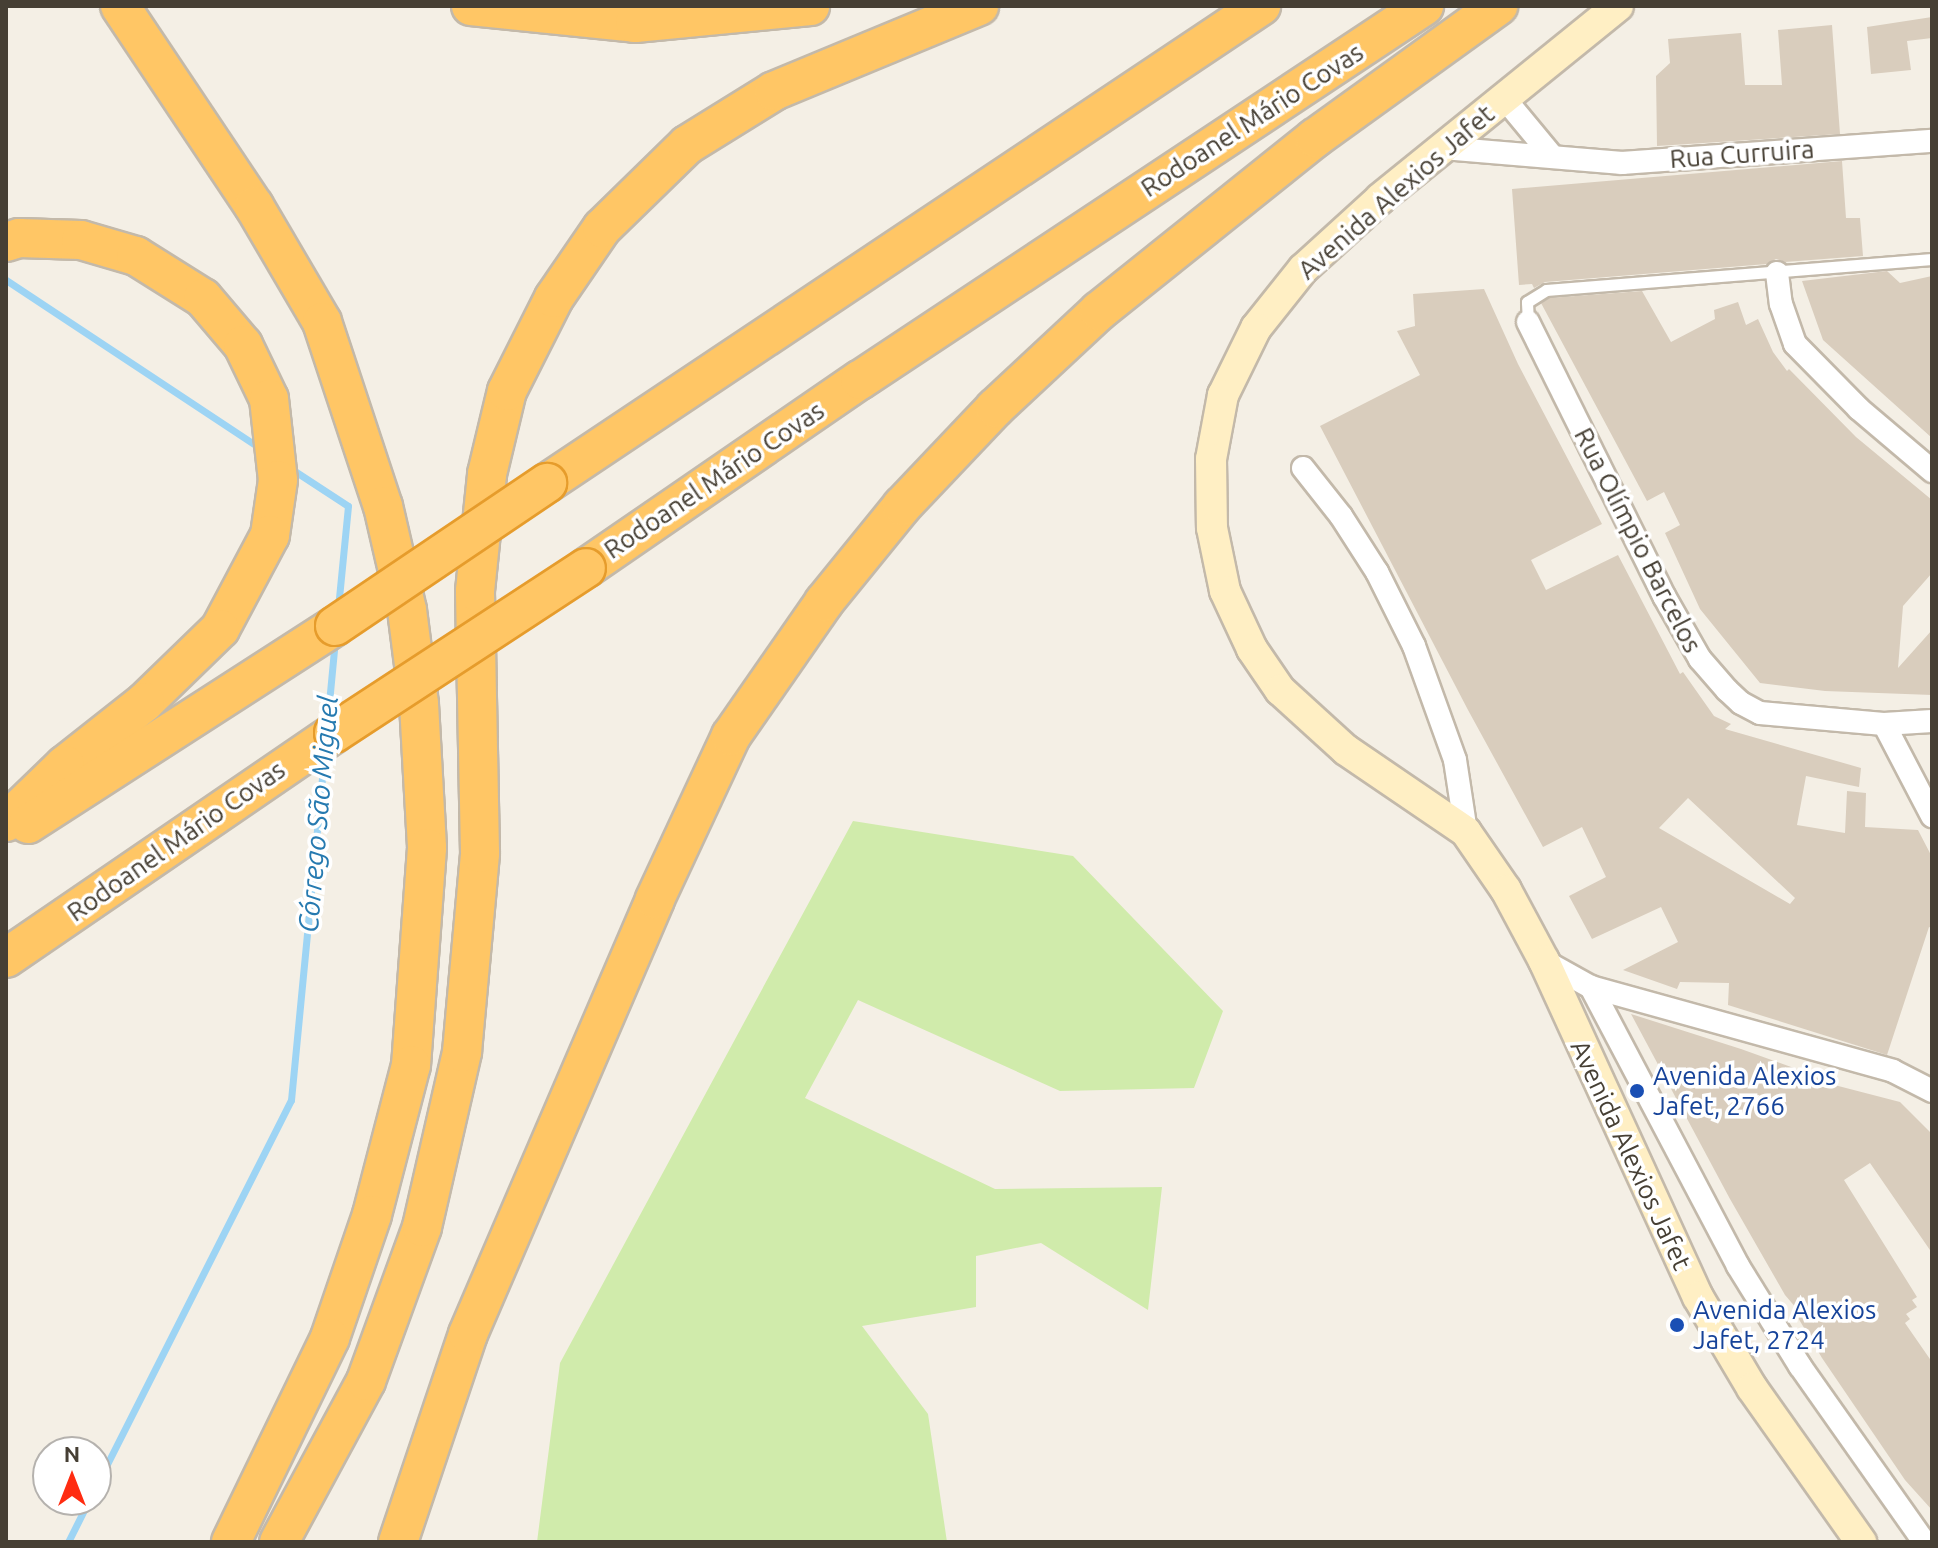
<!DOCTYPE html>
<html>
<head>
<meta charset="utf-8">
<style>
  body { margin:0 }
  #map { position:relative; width:1938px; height:1548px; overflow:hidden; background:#f4efe5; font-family:Ubuntu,sans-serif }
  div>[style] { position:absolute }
  .green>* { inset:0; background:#d0ebab }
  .stream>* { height:7px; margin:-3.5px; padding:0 3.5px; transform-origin:3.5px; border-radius:3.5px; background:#9dd4f4 }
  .building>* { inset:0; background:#d9cdbd }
  .roads { filter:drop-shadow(2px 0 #c3b9aa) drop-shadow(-2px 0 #c3b9aa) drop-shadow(0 2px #c3b9aa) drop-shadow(0 -2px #c3b9aa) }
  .lane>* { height:11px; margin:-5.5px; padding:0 5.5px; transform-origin:5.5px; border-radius:5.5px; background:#fff }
  .street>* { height:22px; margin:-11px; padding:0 11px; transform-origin:11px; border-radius:11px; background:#fff }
  .secondary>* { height:30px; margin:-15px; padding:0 15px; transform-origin:15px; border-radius:15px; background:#ffefc4 }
  .highway>* { height:38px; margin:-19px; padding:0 19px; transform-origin:19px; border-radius:19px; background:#ffc665 }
  .bridges { filter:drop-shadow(2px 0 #e69c2c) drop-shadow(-2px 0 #e69c2c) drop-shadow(0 2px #e69c2c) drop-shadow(0 -2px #e69c2c) }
  .highway-bridge>* { height:38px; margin:-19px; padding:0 19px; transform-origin:19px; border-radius:19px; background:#ffc665 }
  .dots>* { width:22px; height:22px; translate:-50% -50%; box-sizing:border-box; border:4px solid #fff; border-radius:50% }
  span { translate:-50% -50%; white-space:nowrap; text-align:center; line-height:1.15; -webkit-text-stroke:7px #fff; paint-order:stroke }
  .street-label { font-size:26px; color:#463f34 }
  .transit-label { font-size:26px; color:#164399 }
  .left { translate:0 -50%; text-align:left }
  .water-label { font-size:28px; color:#267ab0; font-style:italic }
  .frame { position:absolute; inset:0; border:8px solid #463f34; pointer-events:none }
  .north { position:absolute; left:32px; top:1436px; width:80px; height:80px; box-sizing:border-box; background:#fff; border:2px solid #b5b2ae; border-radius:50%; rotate:0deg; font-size:22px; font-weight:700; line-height:32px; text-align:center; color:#463f34 }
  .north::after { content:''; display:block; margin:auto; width:28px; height:36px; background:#ff2c11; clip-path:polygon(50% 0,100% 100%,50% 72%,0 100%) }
</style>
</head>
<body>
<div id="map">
  <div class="green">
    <i style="clip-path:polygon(853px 821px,1073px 856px,1223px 1011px,1194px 1088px,1060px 1091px,858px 1000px,805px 1098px,995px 1189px,1162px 1187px,1148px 1310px,1041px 1243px,976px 1256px,976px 1307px,862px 1326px,928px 1414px,947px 1542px,537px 1542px,560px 1363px)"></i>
  </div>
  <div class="stream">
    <i style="left:6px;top:280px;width:308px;rotate:33.5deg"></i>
    <i style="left:290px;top:468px;width:69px;rotate:33.2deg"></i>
    <i style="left:348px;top:506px;width:102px;rotate:95.6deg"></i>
    <i style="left:327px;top:724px;width:84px;rotate:-84.6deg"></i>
    <i style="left:96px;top:1486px;width:432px;rotate:-63.2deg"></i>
    <i style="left:291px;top:1100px;width:346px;rotate:-84.5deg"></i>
    <i style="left:68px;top:1542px;width:47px;rotate:-63.4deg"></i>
  </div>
  <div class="building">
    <i style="clip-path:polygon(1932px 17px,1932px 38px,1907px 41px,1911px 70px,1871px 74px,1867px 27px)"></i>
    <i style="clip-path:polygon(1832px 25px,1840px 134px,1657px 146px,1656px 76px,1670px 63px,1668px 39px,1741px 33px,1745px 85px,1782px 85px,1778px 30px)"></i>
    <i style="clip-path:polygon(1842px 161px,1846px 218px,1860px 218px,1863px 256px,1785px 262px,1776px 259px,1767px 264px,1545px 282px,1534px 288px,1532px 284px,1519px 285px,1512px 189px)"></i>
    <i style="clip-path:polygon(1887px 271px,1900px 283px,1932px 276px,1932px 438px,1823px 340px,1802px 281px)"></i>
    <i style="clip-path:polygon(evenodd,1484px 289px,1518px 364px,1602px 524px,1531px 560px,1546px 590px,1618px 555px,1680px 674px,1683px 672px,1714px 716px,1731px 724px,1725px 729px,1861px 768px,1859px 787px,1806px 776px,1797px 825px,1845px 833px,1847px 791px,1866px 793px,1865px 827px,1918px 830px,1932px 857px,1932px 928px,1929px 927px,1887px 1055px,1728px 1005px,1729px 983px,1680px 982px,1677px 989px,1623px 970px,1678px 942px,1661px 907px,1592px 939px,1569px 896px,1606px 877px,1582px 827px,1543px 847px,1468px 710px,1320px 426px,1420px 375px,1397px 331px,1415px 326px,1413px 294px,1484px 289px,1688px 798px,1795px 898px,1790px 904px,1659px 828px,1688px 798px)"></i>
    <i style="clip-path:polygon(1642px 291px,1671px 342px,1715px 319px,1714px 310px,1738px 302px,1746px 325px,1758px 319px,1773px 352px,1787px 371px,1789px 369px,1856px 437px,1932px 500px,1932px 573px,1903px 606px,1898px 668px,1932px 630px,1932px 695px,1825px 691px,1760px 683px,1700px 609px,1665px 533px,1680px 525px,1664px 492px,1647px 501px,1541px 303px,1549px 298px)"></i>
    <i style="clip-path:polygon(1631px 1014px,1741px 1049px,1816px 1076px,1819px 1081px,1900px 1102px,1932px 1134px,1932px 1253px,1870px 1163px,1844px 1180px,1917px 1297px,1912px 1300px,1917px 1307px,1906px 1314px,1910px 1319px,1905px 1323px,1932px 1362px,1932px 1510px,1905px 1480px,1822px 1358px,1794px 1311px,1797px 1309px,1785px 1295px,1730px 1199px)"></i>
  </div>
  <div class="roads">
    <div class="lane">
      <i style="left:1528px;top:322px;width:20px;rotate:-93deg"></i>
      <i style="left:1527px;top:302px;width:22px;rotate:-32deg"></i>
      <i style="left:1546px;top:290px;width:387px;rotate:-4.6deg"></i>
    </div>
    <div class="street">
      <i style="left:1504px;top:98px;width:75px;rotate:50.4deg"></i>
      <i style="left:1443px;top:148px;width:180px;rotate:4.8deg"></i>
      <i style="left:1622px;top:163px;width:311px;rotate:-4.1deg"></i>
      <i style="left:1777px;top:273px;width:31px;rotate:83deg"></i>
      <i style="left:1781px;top:304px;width:42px;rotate:70.7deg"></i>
      <i style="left:1795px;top:344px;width:91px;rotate:45.4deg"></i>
      <i style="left:1859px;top:409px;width:96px;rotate:40.3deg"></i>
      <i style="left:1528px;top:322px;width:306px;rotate:63.6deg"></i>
      <i style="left:1664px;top:596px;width:73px;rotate:60.3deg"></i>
      <i style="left:1700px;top:659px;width:41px;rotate:48.9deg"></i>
      <i style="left:1727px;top:690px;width:19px;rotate:43deg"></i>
      <i style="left:1741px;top:703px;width:21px;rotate:28deg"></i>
      <i style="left:1760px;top:713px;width:124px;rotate:5.1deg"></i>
      <i style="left:1884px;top:724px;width:48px;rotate:-3.6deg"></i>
      <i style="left:1303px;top:468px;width:61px;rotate:51.6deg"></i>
      <i style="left:1341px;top:516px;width:67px;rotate:57.3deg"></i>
      <i style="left:1377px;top:572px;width:83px;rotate:63.4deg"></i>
      <i style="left:1414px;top:646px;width:121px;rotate:70.2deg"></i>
      <i style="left:1455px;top:760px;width:73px;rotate:81.3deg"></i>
      <i style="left:1884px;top:724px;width:104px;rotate:62.4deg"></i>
      <i style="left:1544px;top:961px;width:54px;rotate:29deg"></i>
      <i style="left:1591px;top:987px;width:315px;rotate:62.2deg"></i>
      <i style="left:1738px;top:1266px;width:118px;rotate:58.2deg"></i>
      <i style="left:1800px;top:1366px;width:215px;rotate:54.8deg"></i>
      <i style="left:1591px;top:987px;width:313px;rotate:15.5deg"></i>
      <i style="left:1893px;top:1071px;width:44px;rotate:27.1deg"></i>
    </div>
    <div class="secondary">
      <i style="left:1618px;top:6px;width:306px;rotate:141deg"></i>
      <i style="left:1380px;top:199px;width:104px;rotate:137.7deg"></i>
      <i style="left:1303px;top:269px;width:75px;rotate:128.5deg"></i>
      <i style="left:1256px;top:328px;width:75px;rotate:116.2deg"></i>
      <i style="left:1223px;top:395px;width:65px;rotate:100.6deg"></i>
      <i style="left:1211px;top:459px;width:69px;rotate:89.2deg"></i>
      <i style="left:1212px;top:528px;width:64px;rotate:78.3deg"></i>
      <i style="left:1225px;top:591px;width:64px;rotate:65deg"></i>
      <i style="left:1252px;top:649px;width:50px;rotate:55.7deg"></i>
      <i style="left:1280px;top:690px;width:89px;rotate:42.3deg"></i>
      <i style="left:1346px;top:750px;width:145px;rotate:34.3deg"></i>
      <i style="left:1466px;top:832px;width:70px;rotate:55.4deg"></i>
      <i style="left:1506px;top:890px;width:81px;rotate:61.8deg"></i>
      <i style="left:1544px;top:961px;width:370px;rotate:65.4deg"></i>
      <i style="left:1698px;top:1297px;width:106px;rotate:59.3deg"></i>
      <i style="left:1752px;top:1388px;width:189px;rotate:54.7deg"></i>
    </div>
    <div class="highway">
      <i style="left:120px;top:6px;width:241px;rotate:56.2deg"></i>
      <i style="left:254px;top:206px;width:134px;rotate:59.6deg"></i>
      <i style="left:322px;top:322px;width:194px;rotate:71.7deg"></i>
      <i style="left:383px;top:506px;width:107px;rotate:77deg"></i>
      <i style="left:407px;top:610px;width:95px;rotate:82.7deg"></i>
      <i style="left:419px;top:704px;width:144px;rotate:86.8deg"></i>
      <i style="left:427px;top:848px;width:218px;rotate:94.2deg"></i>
      <i style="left:411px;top:1065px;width:155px;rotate:104.6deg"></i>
      <i style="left:372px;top:1215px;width:130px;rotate:108.9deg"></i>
      <i style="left:330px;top:1338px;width:227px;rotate:115.9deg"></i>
      <i style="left:471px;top:6px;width:165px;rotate:5.9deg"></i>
      <i style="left:635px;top:23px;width:176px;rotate:-5.5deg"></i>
      <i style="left:6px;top:242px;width:14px;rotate:-17deg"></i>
      <i style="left:19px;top:238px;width:62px;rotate:1.8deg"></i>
      <i style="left:81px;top:240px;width:57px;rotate:16.2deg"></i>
      <i style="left:136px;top:256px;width:79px;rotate:32.1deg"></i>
      <i style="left:203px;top:298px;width:62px;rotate:49.6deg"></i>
      <i style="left:243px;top:345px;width:60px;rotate:64.3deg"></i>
      <i style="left:269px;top:399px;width:81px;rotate:83.7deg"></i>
      <i style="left:278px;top:480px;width:56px;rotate:98.3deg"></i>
      <i style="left:270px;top:535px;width:106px;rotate:118deg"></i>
      <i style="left:220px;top:629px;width:105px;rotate:135.8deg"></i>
      <i style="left:145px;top:702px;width:102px;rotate:141.8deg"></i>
      <i style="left:65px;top:765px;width:82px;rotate:136deg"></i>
      <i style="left:547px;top:483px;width:859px;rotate:-33.75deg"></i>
      <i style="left:586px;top:568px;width:332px;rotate:-34.5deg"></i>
      <i style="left:860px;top:380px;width:677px;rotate:-33.55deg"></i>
      <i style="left:28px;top:824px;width:365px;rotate:-32.8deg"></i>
      <i style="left:6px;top:958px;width:398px;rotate:-34.4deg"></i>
      <i style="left:279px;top:1542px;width:183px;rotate:-61.6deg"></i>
      <i style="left:366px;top:1381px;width:164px;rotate:-70deg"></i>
      <i style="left:422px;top:1227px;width:180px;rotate:-77.1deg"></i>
      <i style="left:462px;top:1052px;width:200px;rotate:-84.8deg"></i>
      <i style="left:480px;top:853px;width:262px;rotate:-91.1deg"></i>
      <i style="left:475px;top:591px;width:118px;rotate:-84.1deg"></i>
      <i style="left:487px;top:474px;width:85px;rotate:-76.5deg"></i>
      <i style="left:507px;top:391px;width:104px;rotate:-63.2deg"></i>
      <i style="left:554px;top:298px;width:85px;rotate:-55.6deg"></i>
      <i style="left:602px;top:228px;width:119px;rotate:-44.3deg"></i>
      <i style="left:687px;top:145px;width:102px;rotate:-31.8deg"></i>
      <i style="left:774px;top:91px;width:222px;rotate:-22.5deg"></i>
      <i style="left:398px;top:1542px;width:219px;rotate:-71.4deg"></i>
      <i style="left:468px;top:1334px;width:473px;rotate:-66.7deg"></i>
      <i style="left:655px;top:899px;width:180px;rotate:-65deg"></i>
      <i style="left:731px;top:736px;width:163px;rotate:-55.2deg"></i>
      <i style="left:824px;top:602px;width:124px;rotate:-50.9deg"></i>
      <i style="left:902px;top:506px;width:135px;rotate:-46.5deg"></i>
      <i style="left:995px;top:408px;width:142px;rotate:-43deg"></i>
      <i style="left:1099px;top:311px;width:277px;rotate:-38.7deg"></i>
      <i style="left:1315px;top:138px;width:226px;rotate:-35.8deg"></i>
    </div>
  </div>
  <div class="bridges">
    <div class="highway-bridge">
      <i style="left:335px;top:626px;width:256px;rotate:-34deg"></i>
      <i style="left:334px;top:733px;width:301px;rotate:-33.2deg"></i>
    </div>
  </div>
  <div class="dots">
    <i style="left:1637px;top:1091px;background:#1a4fb4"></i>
    <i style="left:1677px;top:1325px;background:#1a4fb4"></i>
  </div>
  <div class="street-label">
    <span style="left:1252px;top:120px;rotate:-33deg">Rodoanel Mário Covas</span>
    <span style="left:1742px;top:154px;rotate:-4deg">Rua Curruira</span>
    <span style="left:1396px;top:192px;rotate:-41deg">Avenida Alexios Jafet</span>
    <span style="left:714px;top:480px;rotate:-34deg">Rodoanel Mário Covas</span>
    <span style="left:1638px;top:540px;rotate:63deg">Rua Olímpio Barcelos</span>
    <span style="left:176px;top:841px;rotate:-35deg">Rodoanel Mário Covas</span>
    <span style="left:1631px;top:1155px;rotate:65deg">Avenida Alexios Jafet</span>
  </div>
  <div class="transit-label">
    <span class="left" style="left:1653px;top:1091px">Avenida Alexios<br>Jafet, 2766</span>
    <span class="left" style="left:1693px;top:1325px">Avenida Alexios<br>Jafet, 2724</span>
  </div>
  <div class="water-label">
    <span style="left:318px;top:814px;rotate:-85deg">Córrego São Miguel</span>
  </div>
  <div class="frame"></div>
  <div class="north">N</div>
</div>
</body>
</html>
